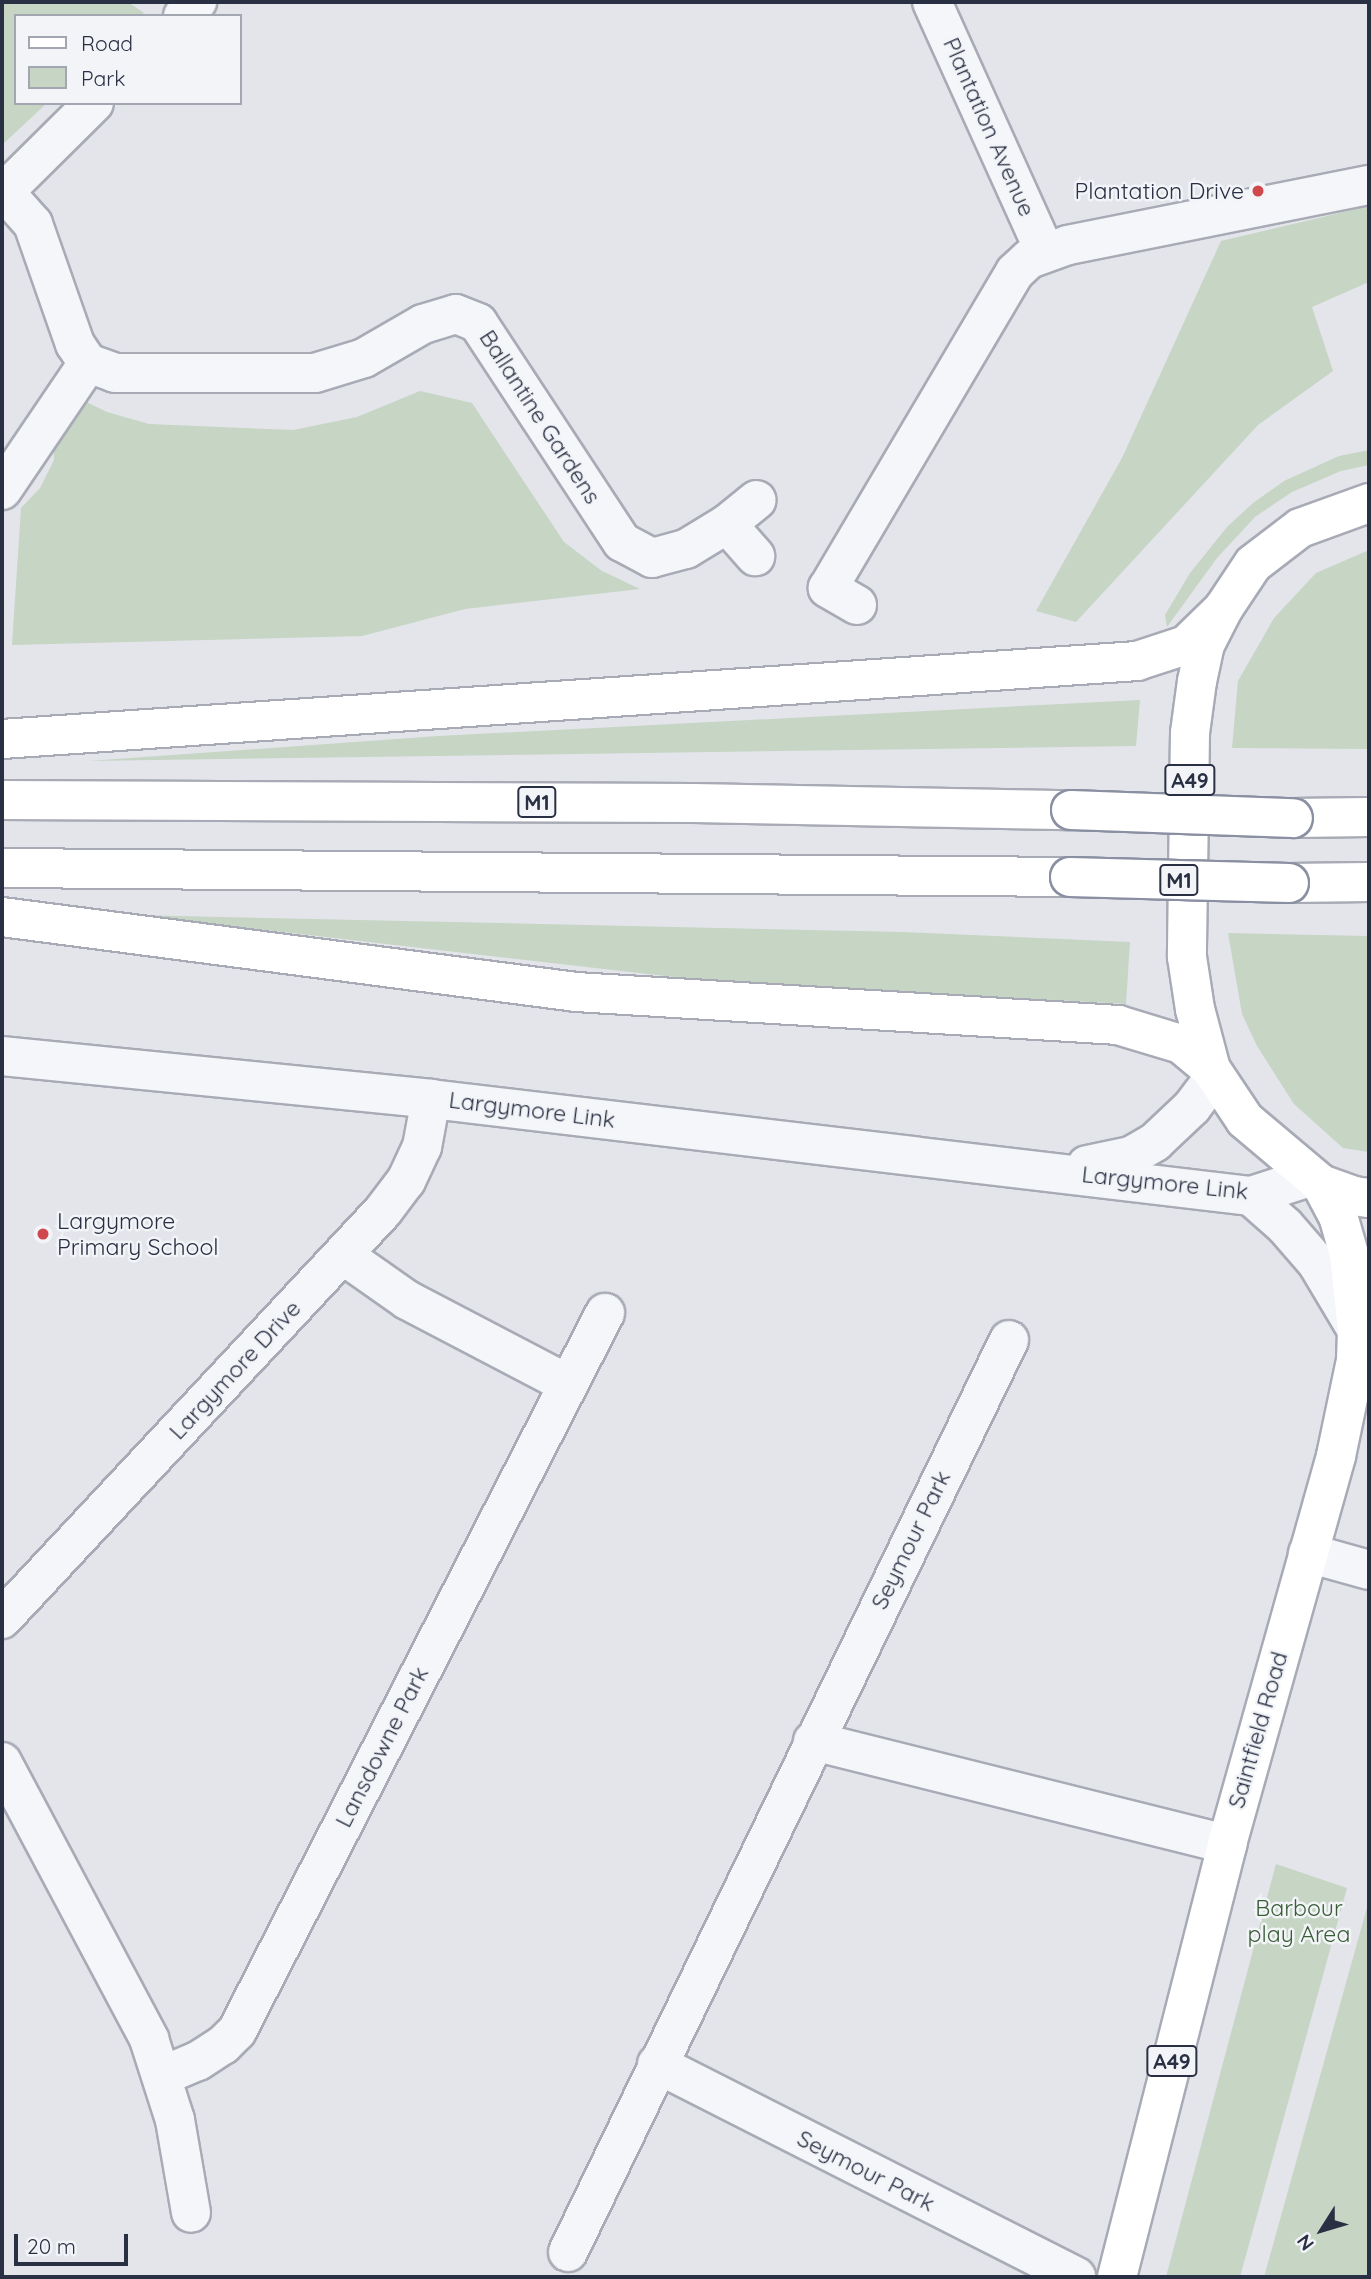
<!DOCTYPE html>
<html>
<head>
<meta charset="utf-8">
<style>
  body { margin:0 }
  #map { position:relative; width:1371px; height:2279px; overflow:hidden; background:#e3e5eb; font-family:Quicksand,sans-serif }
  div>[style] { position:absolute }
  .green>* { inset:0; background:#c6d5c4 }
  .roads { filter:drop-shadow(2px 0 #a8abb5) drop-shadow(-2px 0 #a8abb5) drop-shadow(0 2px #a8abb5) drop-shadow(0 -2px #a8abb5) }
  .minor>* { height:38px; margin:-19px; padding:0 19px; transform-origin:19px; border-radius:19px; background:#f5f6f9 }
  .tertiary>* { height:38px; margin:-19px; padding:0 19px; transform-origin:19px; border-radius:19px; background:#f5f6f9 }
  .primary>* { height:38px; margin:-19px; padding:0 19px; transform-origin:19px; border-radius:19px; background:#fff }
  .motorway>* { height:38px; margin:-19px; padding:0 19px; transform-origin:19px; border-radius:19px; background:#fff }
  .bridges { filter:drop-shadow(2px 0 #8a90a2) drop-shadow(-2px 0 #8a90a2) drop-shadow(0 2px #8a90a2) drop-shadow(0 -2px #8a90a2) }
  .motorway-bridge>* { height:38px; margin:-19px; padding:0 19px; transform-origin:19px; border-radius:19px; background:#fff }
  .dots>* { width:19px; height:19px; translate:-50% -50%; box-sizing:border-box; border:4px solid #f2f4f8; border-radius:50% }
  span { translate:-50% -50%; white-space:nowrap; text-align:center; line-height:1.15; -webkit-text-stroke:5px #f2f4f8; paint-order:stroke }
  .shield-label span { padding:2px 5px; background:#f2f4f8; border:2px solid; border-radius:5px; -webkit-text-stroke-width:0 }
  .shield-label { font-size:21px; color:#2a3043; font-weight:700 }
  .street-label { font-size:23px; color:#2a3043 }
  .poi-label { font-size:23px; color:#2a3043 }
  .right { translate:-100% -50%; text-align:right }
  .left { translate:0 -50%; text-align:left }
  .park-label { font-size:23px; color:#3a5f37 }
  .frame { position:absolute; inset:0; border:4px solid #2a3043; pointer-events:none }
  .legend { position:absolute; left:14px; top:14px; width:228px; height:91px; box-sizing:border-box; background:#f2f4f8; border:2px solid #a2a6b0; margin:0; padding:9px 12px; list-style:none; font-size:21px; color:#2a3043 }
  .legend li { display:flex; align-items:center; gap:14px; height:35px }
  .legend b { width:35px; border:2px solid #a2a6b0 }
  .north { position:absolute; left:1287px; top:2195px; width:70px; height:70px; -webkit-text-stroke:5px #f2f4f8; paint-order:stroke; rotate:233deg; font-size:19px; font-weight:700; line-height:28px; text-align:center; color:#2a3043 }
  .north::after { content:''; display:block; margin:auto; width:24px; height:32px; background:#2a3043; clip-path:polygon(50% 0,100% 100%,50% 72%,0 100%) }
  .scale { position:absolute; left:14px; top:2234px; width:114px; height:32px; box-sizing:border-box; border:4px solid #2a3043; border-top:0; padding-left:9px; font-size:21px; line-height:24px; white-space:nowrap; color:#2a3043; -webkit-text-stroke:5px #f2f4f8; paint-order:stroke }
</style>
</head>
<body>
<div id="map">
  <div class="green">
    <i style="clip-path:polygon(2px 2px,128px 2px,144px 13px,140px 16px,16px 16px,16px 103px,47px 103px,2px 145px)"></i>
    <i style="clip-path:polygon(1369px 206px,1369px 282px,1312px 307px,1333px 371px,1258px 425px,1076px 622px,1036px 611px,1122px 458px,1221px 241px)"></i>
    <i style="clip-path:polygon(420px 391px,472px 403px,564px 542px,602px 571px,640px 589px,465px 609px,362px 636px,12px 645px,21px 508px,40px 488px,54px 460px,53px 437px,78px 398px,107px 412px,149px 424px,293px 430px,357px 417px)"></i>
    <i style="clip-path:polygon(1369px 450px,1369px 465px,1341px 471px,1292px 492px,1255px 517px,1217px 558px,1167px 627px,1165px 615px,1190px 573px,1227px 527px,1253px 503px,1284px 481px,1339px 456px)"></i>
    <i style="clip-path:polygon(1369px 550px,1369px 749px,1232px 748px,1238px 681px,1274px 618px,1316px 573px)"></i>
    <i style="clip-path:polygon(1140px 700px,1136px 746px,88px 761px,438px 736px)"></i>
    <i style="clip-path:polygon(134px 915px,903px 932px,1130px 942px,1126px 1004px,709px 981px)"></i>
    <i style="clip-path:polygon(1228px 933px,1369px 936px,1369px 1152px,1343px 1148px,1294px 1104px,1257px 1046px,1242px 1014px)"></i>
    <i style="clip-path:polygon(1276px 1864px,1347px 1888px,1240px 2277px,1166px 2277px)"></i>
    <i style="clip-path:polygon(1368px 1904px,1369px 2277px,1264px 2277px)"></i>
  </div>
  <div class="roads">
    <div class="minor">
      <i style="left:932px;top:2px;width:274px;rotate:65.7deg"></i>
      <i style="left:183px;top:16px;width:20px;rotate:-45deg"></i>
      <i style="left:2px;top:189px;width:47px;rotate:48.5deg"></i>
      <i style="left:33px;top:224px;width:127px;rotate:70.7deg"></i>
      <i style="left:75px;top:344px;width:23px;rotate:56deg"></i>
      <i style="left:88px;top:363px;width:29px;rotate:20deg"></i>
      <i style="left:115px;top:373px;width:200px"></i>
      <i style="left:315px;top:373px;width:51px;rotate:-17deg"></i>
      <i style="left:364px;top:358px;width:68px;rotate:-30deg"></i>
      <i style="left:423px;top:324px;width:34px;rotate:-17deg"></i>
      <i style="left:456px;top:314px;width:24px;rotate:22deg"></i>
      <i style="left:478px;top:323px;width:262px;rotate:56.7deg"></i>
      <i style="left:622px;top:542px;width:34px;rotate:28deg"></i>
      <i style="left:652px;top:558px;width:35px;rotate:-15deg"></i>
      <i style="left:686px;top:549px;width:48px;rotate:-31.4deg"></i>
      <i style="left:727px;top:524px;width:38px;rotate:-39deg"></i>
      <i style="left:5px;top:191px;width:125px;rotate:-44.7deg"></i>
      <i style="left:2px;top:490px;width:153px;rotate:-55.9deg"></i>
      <i style="left:727px;top:524px;width:43px;rotate:48.8deg"></i>
      <i style="left:857px;top:605px;width:34px;rotate:-150deg"></i>
      <i style="left:828px;top:588px;width:367px;rotate:-59.4deg"></i>
      <i style="left:1015px;top:272px;width:19px;rotate:-43deg"></i>
      <i style="left:1029px;top:259px;width:41px;rotate:-19.7deg"></i>
      <i style="left:1068px;top:245px;width:307px;rotate:-11.3deg"></i>
      <i style="left:343px;top:1255px;width:78px;rotate:35.1deg"></i>
      <i style="left:407px;top:1300px;width:182px;rotate:27.6deg"></i>
      <i style="left:1308px;top:1553px;width:63px;rotate:15.6deg"></i>
      <i style="left:2px;top:1619px;width:558px;rotate:-46.96deg"></i>
      <i style="left:383px;top:1211px;width:38px;rotate:-53deg"></i>
      <i style="left:406px;top:1181px;width:38px;rotate:-65deg"></i>
      <i style="left:422px;top:1147px;width:49px;rotate:-79.4deg"></i>
      <i style="left:813px;top:1741px;width:427px;rotate:14deg"></i>
      <i style="left:2px;top:1762px;width:314px;rotate:62deg"></i>
      <i style="left:149px;top:2039px;width:85px;rotate:72.2deg"></i>
      <i style="left:175px;top:2120px;width:94px;rotate:80.2deg"></i>
      <i style="left:657px;top:2064px;width:470px;rotate:26.9deg"></i>
      <i style="left:162px;top:2076px;width:39px;rotate:-23deg"></i>
      <i style="left:198px;top:2061px;width:30px;rotate:-33deg"></i>
      <i style="left:223px;top:2045px;width:20px;rotate:-45deg"></i>
      <i style="left:237px;top:2031px;width:807px;rotate:-62.86deg"></i>
      <i style="left:568px;top:2252px;width:1013px;rotate:-64.19deg"></i>
    </div>
    <div class="tertiary">
      <i style="left:2px;top:1056px;width:431px;rotate:5.7deg"></i>
      <i style="left:431px;top:1099px;width:826px;rotate:6.75deg"></i>
      <i style="left:1251px;top:1196px;width:62px;rotate:-17.9deg"></i>
      <i style="left:1087px;top:1165px;width:45px;rotate:-11.6deg"></i>
      <i style="left:1131px;top:1156px;width:28px;rotate:-30deg"></i>
      <i style="left:1155px;top:1142px;width:51px;rotate:-43.4deg"></i>
      <i style="left:1192px;top:1107px;width:38px;rotate:-53deg"></i>
      <i style="left:1251px;top:1196px;width:45px;rotate:41.4deg"></i>
      <i style="left:1285px;top:1226px;width:49px;rotate:49.1deg"></i>
      <i style="left:1317px;top:1263px;width:78px;rotate:59.2deg"></i>
    </div>
    <div class="primary">
      <i style="left:1369px;top:503px;width:73px;rotate:160.1deg"></i>
      <i style="left:1300px;top:528px;width:59px;rotate:142.5deg"></i>
      <i style="left:1253px;top:564px;width:54px;rotate:123.7deg"></i>
      <i style="left:1223px;top:609px;width:39px;rotate:117deg"></i>
      <i style="left:1205px;top:644px;width:38px;rotate:102deg"></i>
      <i style="left:1197px;top:681px;width:52px;rotate:97.7deg"></i>
      <i style="left:1190px;top:733px;width:224px;rotate:90.8deg"></i>
      <i style="left:1187px;top:957px;width:53px;rotate:81.3deg"></i>
      <i style="left:1195px;top:1009px;width:62px;rotate:75.1deg"></i>
      <i style="left:1211px;top:1069px;width:61px;rotate:56.3deg"></i>
      <i style="left:1245px;top:1120px;width:99px;rotate:40.1deg"></i>
      <i style="left:1321px;top:1184px;width:35px;rotate:20deg"></i>
      <i style="left:1354px;top:1196px;width:15px;rotate:8deg"></i>
      <i style="left:1117px;top:2277px;width:447px;rotate:-75.7deg"></i>
      <i style="left:1227px;top:1844px;width:403px;rotate:-74.3deg"></i>
      <i style="left:1336px;top:1456px;width:98px;rotate:-78.2deg"></i>
      <i style="left:1356px;top:1360px;width:30px;rotate:-88deg"></i>
      <i style="left:1357px;top:1330px;width:76px;rotate:-96deg"></i>
      <i style="left:1349px;top:1254px;width:40px;rotate:-106deg"></i>
      <i style="left:1338px;top:1216px;width:36px;rotate:-118deg"></i>
    </div>
    <div class="motorway">
      <i style="left:2px;top:739px;width:1138px;rotate:-3.93deg"></i>
      <i style="left:1137px;top:661px;width:52px;rotate:-18.1deg"></i>
      <i style="left:1186px;top:645px;width:52px;rotate:-44.2deg"></i>
      <i style="left:2px;top:800px;width:692px;rotate:0.25deg"></i>
      <i style="left:694px;top:803px;width:377px;rotate:1.1deg"></i>
      <i style="left:1293px;top:818px;width:76px;rotate:-0.8deg"></i>
      <i style="left:2px;top:868px;width:1068px;rotate:0.48deg"></i>
      <i style="left:1289px;top:883px;width:80px;rotate:-0.7deg"></i>
      <i style="left:2px;top:917px;width:579px;rotate:7.44deg"></i>
      <i style="left:576px;top:992px;width:543px;rotate:3.48deg"></i>
      <i style="left:1118px;top:1025px;width:66px;rotate:16.8deg"></i>
      <i style="left:1181px;top:1044px;width:39px;rotate:40deg"></i>
    </div>
  </div>
  <div class="bridges">
    <div class="motorway-bridge">
      <i style="left:1071px;top:810px;width:222px;rotate:2.1deg"></i>
      <i style="left:1070px;top:877px;width:219px;rotate:1.6deg"></i>
    </div>
  </div>
  <div class="dots">
    <i style="left:1258px;top:191px;background:#cf484d"></i>
    <i style="left:43px;top:1234px;background:#cf484d"></i>
  </div>
  <div class="shield-label">
    <span style="left:1190px;top:780px">A49</span>
    <span style="left:537px;top:802px">M1</span>
    <span style="left:1179px;top:880px">M1</span>
    <span style="left:1172px;top:2061px">A49</span>
  </div>
  <div class="street-label">
    <span style="left:989px;top:127px;rotate:66deg">Plantation Avenue</span>
    <span style="left:540px;top:417px;rotate:57deg">Ballantine Gardens</span>
    <span style="left:532px;top:1110px;rotate:7deg">Largymore Link</span>
    <span style="left:1165px;top:1183px;rotate:6deg">Largymore Link</span>
    <span style="left:235px;top:1370px;rotate:-47deg">Largymore Drive</span>
    <span style="left:911px;top:1540px;rotate:-64deg">Seymour Park</span>
    <span style="left:1258px;top:1730px;rotate:-74deg">Saintfield Road</span>
    <span style="left:382px;top:1747px;rotate:-63deg">Lansdowne Park</span>
    <span style="left:866px;top:2171px;rotate:27deg">Seymour Park</span>
  </div>
  <div class="poi-label">
    <span class="right" style="left:1244px;top:191px">Plantation Drive</span>
    <span class="left" style="left:57px;top:1234px">Largymore<br>Primary School</span>
  </div>
  <div class="park-label">
    <span style="left:1299px;top:1921px">Barbour<br>play Area</span>
  </div>
  <div class="frame"></div>
  <ul class="legend">
  <li><b style="height:9px;background:#fff"></b>Road</li>
  <li><b style="height:19px;background:#c6d5c4"></b>Park</li>
  </ul>
  <div class="north">N</div>
  <div class="scale">20 m</div>
</div>
</body>
</html>
